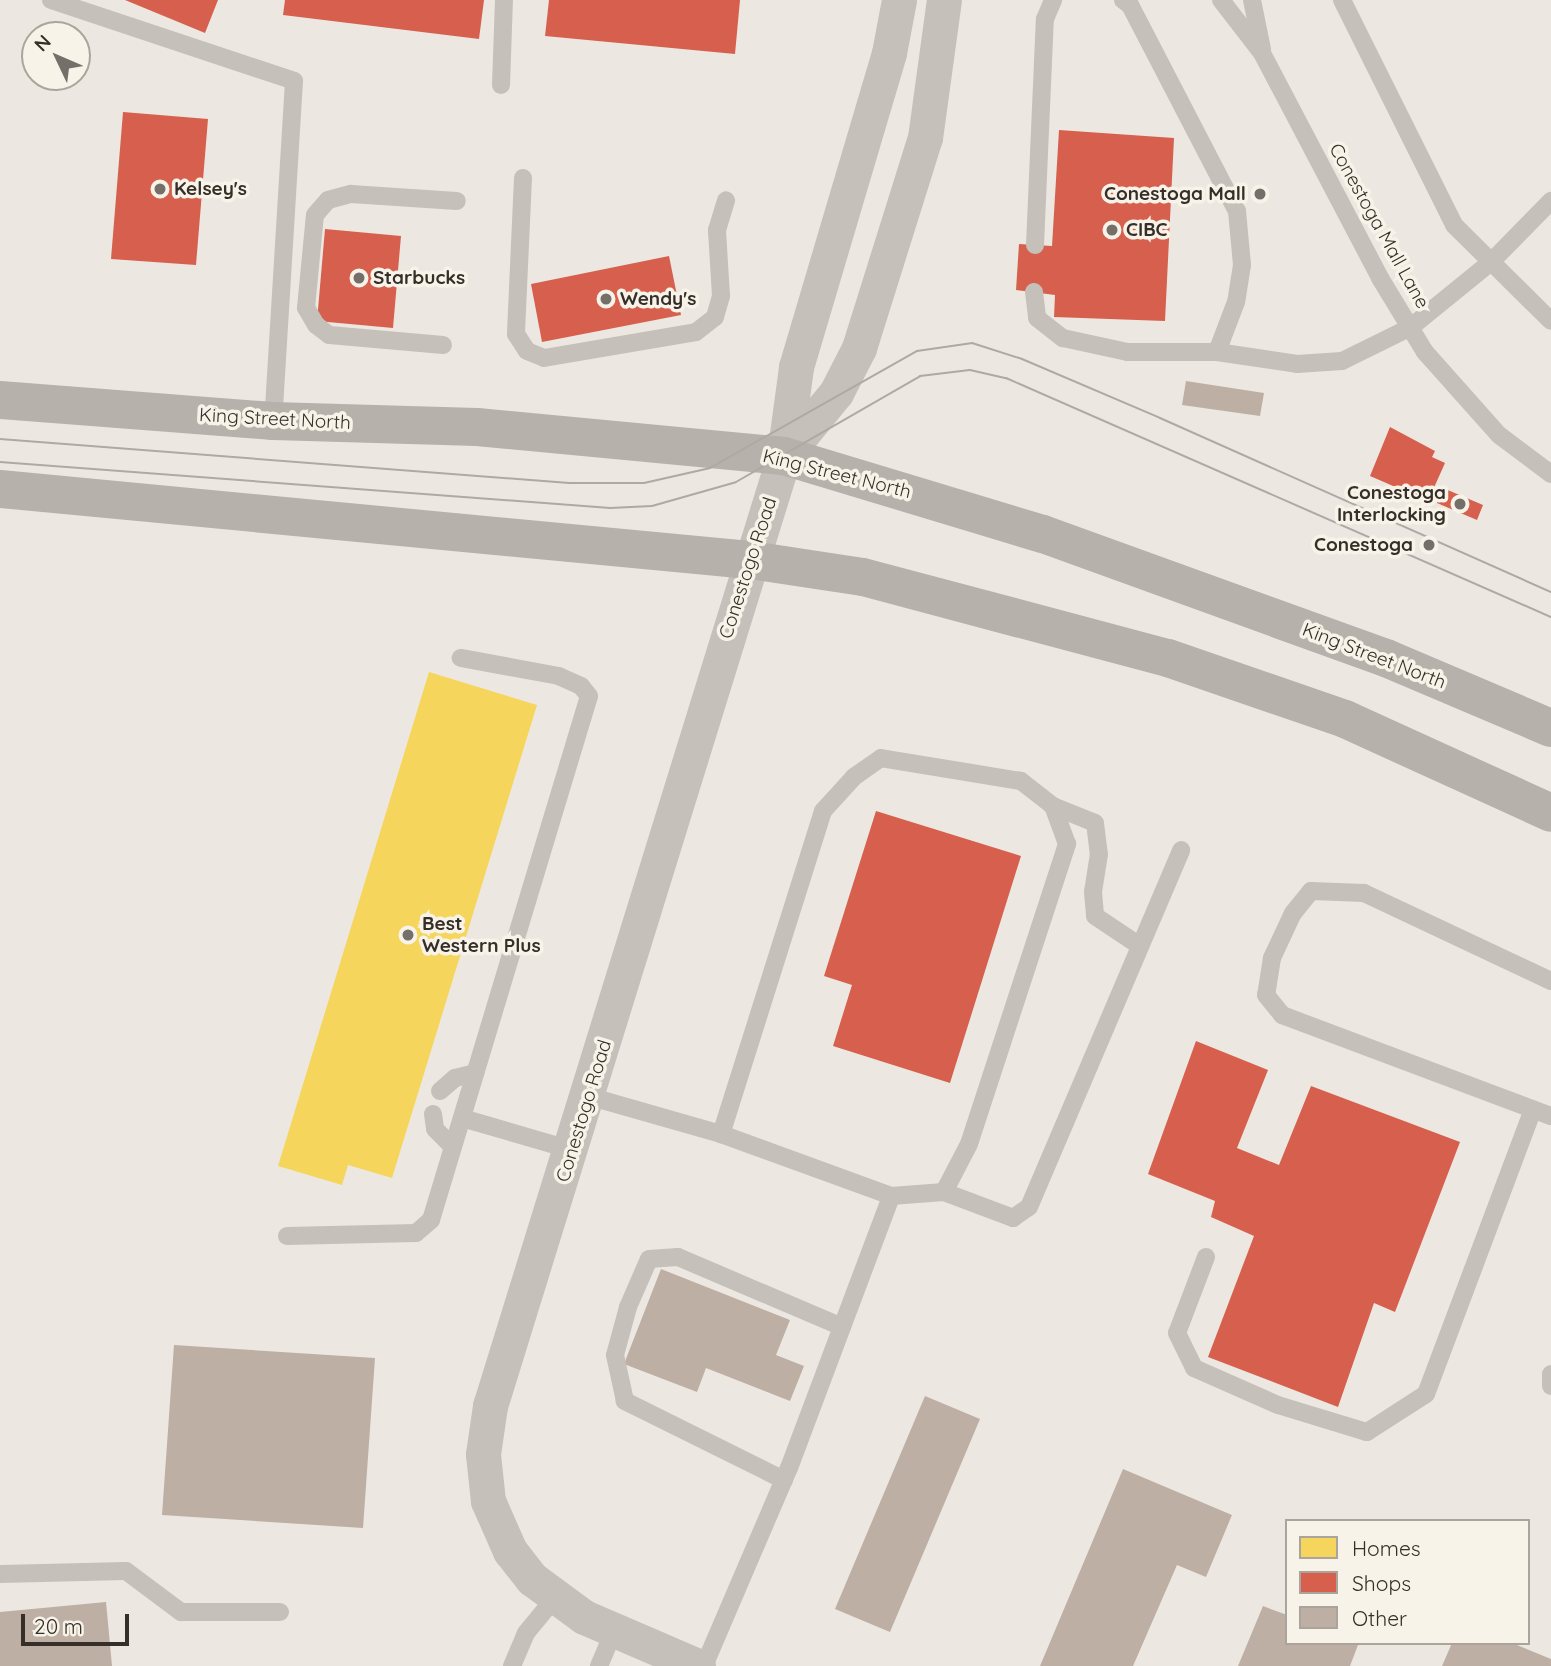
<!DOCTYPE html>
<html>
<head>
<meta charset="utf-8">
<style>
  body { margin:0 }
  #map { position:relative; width:1551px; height:1666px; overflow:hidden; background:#ece8e1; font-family:Quicksand,sans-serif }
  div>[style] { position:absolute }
  .homes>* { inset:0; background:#f6d55c }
  .shops>* { inset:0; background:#d6604d }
  .building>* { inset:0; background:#beafa4 }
  .service>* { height:18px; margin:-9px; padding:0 9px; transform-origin:9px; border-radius:9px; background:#c5c0ba }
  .minor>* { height:35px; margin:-17.5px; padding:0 17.5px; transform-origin:17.5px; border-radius:17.5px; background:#c5c0ba }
  .secondary>* { height:38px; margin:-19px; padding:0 19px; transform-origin:19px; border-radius:19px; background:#b6b1ab }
  .tram>* { height:2px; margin:-1px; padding:0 1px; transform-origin:1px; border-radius:1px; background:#ada9a4 }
  .dots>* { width:19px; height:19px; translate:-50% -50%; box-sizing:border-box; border:4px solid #f8f3e9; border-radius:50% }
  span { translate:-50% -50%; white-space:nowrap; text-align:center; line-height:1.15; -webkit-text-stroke:7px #f8f3e9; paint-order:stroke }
  .poi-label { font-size:19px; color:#352e29; font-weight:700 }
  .left { translate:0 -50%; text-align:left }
  .right { translate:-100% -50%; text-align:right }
  .street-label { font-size:19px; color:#352e29 }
  .legend { position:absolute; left:1285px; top:1519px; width:245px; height:126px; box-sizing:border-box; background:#f8f3e9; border:2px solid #aaa49c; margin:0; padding:9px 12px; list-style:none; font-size:21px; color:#352e29 }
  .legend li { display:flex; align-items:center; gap:14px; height:35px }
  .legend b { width:35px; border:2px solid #aaa49c }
  .north { position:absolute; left:21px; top:21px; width:70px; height:70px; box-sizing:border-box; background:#f8f3e9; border:2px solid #aaa49c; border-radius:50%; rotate:314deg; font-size:19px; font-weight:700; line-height:28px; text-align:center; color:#352e29 }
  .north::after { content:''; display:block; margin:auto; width:24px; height:32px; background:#756f69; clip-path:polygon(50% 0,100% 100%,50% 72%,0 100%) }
  .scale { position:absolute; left:21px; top:1614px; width:108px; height:32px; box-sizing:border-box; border:4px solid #352e29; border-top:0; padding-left:9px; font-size:21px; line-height:24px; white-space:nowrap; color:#352e29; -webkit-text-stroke:5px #f8f3e9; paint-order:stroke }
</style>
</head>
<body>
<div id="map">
  <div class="homes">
    <i style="clip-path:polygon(429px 672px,537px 705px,392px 1178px,348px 1165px,342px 1185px,278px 1166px)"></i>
  </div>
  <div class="shops">
    <i style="clip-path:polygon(125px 0,218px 0,205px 33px)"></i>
    <i style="clip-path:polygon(285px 0,484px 0,479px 39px,283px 15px)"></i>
    <i style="clip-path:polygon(549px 0,740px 0,735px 54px,545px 36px)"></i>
    <i style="clip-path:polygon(123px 112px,208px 119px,196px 265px,111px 259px)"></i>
    <i style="clip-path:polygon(1059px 130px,1174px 138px,1165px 321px,1054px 317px,1055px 295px,1016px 290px,1019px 244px,1052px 246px)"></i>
    <i style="clip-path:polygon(325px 229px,401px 236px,393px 328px,317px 321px)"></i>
    <i style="clip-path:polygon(669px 256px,681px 315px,542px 342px,531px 284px)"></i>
    <i style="clip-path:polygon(1390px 427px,1435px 451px,1432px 457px,1445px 463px,1428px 501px,1370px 476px)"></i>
    <i style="clip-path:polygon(1443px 488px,1483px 505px,1477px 520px,1437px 503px)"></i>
    <i style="clip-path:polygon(876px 811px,1021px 856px,950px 1083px,833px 1046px,852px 985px,824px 976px)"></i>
    <i style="clip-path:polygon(1196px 1041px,1268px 1070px,1237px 1148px,1279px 1165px,1311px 1086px,1460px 1142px,1395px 1312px,1374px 1303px,1338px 1407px,1208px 1357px,1254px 1236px,1211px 1217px,1215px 1201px,1148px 1174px)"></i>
  </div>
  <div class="building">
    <i style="clip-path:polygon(1186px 381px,1264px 393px,1260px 416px,1182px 405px)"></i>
    <i style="clip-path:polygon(661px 1269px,790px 1320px,776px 1355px,804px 1366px,790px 1401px,706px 1368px,697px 1392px,624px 1364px)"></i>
    <i style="clip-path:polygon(174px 1345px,375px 1358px,363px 1528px,162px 1515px)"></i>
    <i style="clip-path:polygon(925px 1396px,980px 1419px,890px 1632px,835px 1609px)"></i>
    <i style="clip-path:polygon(1123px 1469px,1232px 1515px,1206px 1577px,1177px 1565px,1133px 1666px,1040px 1666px)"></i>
    <i style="clip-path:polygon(106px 1602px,112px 1666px,0 1666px,0 1612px)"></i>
    <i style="clip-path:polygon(1263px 1606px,1287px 1615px,1287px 1643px,1358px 1645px,1350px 1666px,1238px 1666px)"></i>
    <i style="clip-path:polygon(1452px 1643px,1512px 1643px,1551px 1659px,1551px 1666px,1442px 1666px)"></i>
  </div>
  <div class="service">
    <i style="left:51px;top:0;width:256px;rotate:18.4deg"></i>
    <i style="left:294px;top:81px;width:341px;rotate:93.5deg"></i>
    <i style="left:1123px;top:0;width:9px;rotate:36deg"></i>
    <i style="left:1130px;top:5px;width:232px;rotate:62.6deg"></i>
    <i style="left:1237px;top:211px;width:54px;rotate:84.7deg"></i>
    <i style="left:1242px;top:265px;width:37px;rotate:99deg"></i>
    <i style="left:1236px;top:302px;width:53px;rotate:110.8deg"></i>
    <i style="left:1221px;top:0;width:67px;rotate:52.3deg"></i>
    <i style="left:1262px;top:53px;width:254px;rotate:62.3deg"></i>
    <i style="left:1380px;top:278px;width:87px;rotate:58.7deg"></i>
    <i style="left:1425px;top:352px;width:111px;rotate:48.3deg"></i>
    <i style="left:1499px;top:435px;width:65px;rotate:36.9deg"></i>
    <i style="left:1252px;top:0;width:50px;rotate:78.5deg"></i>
    <i style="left:1342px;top:0;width:251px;rotate:63.5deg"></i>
    <i style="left:1454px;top:225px;width:136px;rotate:44.7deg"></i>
    <i style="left:501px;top:85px;width:85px;rotate:-88deg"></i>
    <i style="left:523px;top:178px;width:156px;rotate:92.6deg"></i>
    <i style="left:516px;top:334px;width:20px;rotate:57deg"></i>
    <i style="left:527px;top:351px;width:18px;rotate:22deg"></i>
    <i style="left:544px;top:358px;width:154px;rotate:-9.7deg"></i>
    <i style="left:696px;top:332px;width:24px;rotate:-38deg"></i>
    <i style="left:715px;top:317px;width:22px;rotate:-74deg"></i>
    <i style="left:721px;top:296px;width:66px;rotate:-93.5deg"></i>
    <i style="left:717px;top:230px;width:31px;rotate:-73deg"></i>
    <i style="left:1035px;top:245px;width:226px;rotate:-87.5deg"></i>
    <i style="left:1045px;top:19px;width:21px;rotate:-67deg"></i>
    <i style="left:1034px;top:292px;width:26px;rotate:83deg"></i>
    <i style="left:1037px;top:318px;width:33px;rotate:38deg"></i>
    <i style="left:1063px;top:338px;width:66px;rotate:12.3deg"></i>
    <i style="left:1127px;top:352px;width:90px"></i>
    <i style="left:1217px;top:352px;width:81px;rotate:8.5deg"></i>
    <i style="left:1297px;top:364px;width:45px;rotate:-3.8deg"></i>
    <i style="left:1342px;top:361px;width:77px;rotate:-26.2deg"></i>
    <i style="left:1411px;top:327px;width:103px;rotate:-39.1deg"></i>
    <i style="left:1491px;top:262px;width:86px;rotate:-45.5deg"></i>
    <i style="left:443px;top:345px;width:114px;rotate:-175deg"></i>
    <i style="left:329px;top:335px;width:16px;rotate:-142deg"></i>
    <i style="left:316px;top:325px;width:20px;rotate:-120deg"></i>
    <i style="left:306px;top:308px;width:93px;rotate:-84.5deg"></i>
    <i style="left:315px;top:215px;width:20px;rotate:-49deg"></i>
    <i style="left:328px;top:200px;width:24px;rotate:-15deg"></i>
    <i style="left:351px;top:194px;width:106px;rotate:3.8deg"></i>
    <i style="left:1053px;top:806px;width:45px;rotate:22deg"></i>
    <i style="left:1095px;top:823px;width:31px;rotate:83deg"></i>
    <i style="left:1099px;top:854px;width:38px;rotate:99deg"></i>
    <i style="left:1093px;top:892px;width:24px;rotate:85deg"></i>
    <i style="left:1095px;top:916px;width:54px;rotate:33.7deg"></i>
    <i style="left:1551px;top:981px;width:207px;rotate:-154.8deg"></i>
    <i style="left:1364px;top:893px;width:53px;rotate:-177.8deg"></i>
    <i style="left:1311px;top:891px;width:28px;rotate:129deg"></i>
    <i style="left:1293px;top:913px;width:50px;rotate:115deg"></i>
    <i style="left:1272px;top:958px;width:37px;rotate:99deg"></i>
    <i style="left:1266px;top:995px;width:26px;rotate:51deg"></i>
    <i style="left:1282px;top:1015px;width:287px;rotate:20.6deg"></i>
    <i style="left:440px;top:1091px;width:20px;rotate:-41deg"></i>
    <i style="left:455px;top:1078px;width:21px;rotate:-14deg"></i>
    <i style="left:588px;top:1096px;width:138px;rotate:15.9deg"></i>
    <i style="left:721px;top:1134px;width:181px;rotate:20deg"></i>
    <i style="left:891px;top:1196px;width:53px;rotate:-4.3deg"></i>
    <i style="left:944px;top:1192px;width:54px;rotate:-62.5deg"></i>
    <i style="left:969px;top:1144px;width:316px;rotate:-71.9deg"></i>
    <i style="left:1067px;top:844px;width:40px;rotate:-110.2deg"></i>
    <i style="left:1053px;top:806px;width:41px;rotate:-142deg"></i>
    <i style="left:1021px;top:781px;width:142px;rotate:-170.7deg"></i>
    <i style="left:881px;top:758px;width:33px;rotate:145deg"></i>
    <i style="left:854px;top:777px;width:46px;rotate:132.4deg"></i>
    <i style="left:823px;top:811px;width:339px;rotate:107.5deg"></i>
    <i style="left:433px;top:1114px;width:15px;rotate:82deg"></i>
    <i style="left:435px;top:1129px;width:25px;rotate:45deg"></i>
    <i style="left:462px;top:1118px;width:115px;rotate:16.2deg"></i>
    <i style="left:944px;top:1192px;width:74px;rotate:20.6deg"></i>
    <i style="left:1013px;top:1218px;width:19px;rotate:-35deg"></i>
    <i style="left:1029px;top:1207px;width:388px;rotate:-66.9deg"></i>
    <i style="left:287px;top:1236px;width:129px;rotate:-1.3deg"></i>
    <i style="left:416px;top:1233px;width:20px;rotate:-41deg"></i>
    <i style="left:431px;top:1220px;width:547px;rotate:-73.22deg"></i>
    <i style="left:589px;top:696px;width:13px;rotate:-129deg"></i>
    <i style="left:581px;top:686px;width:24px;rotate:-156deg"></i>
    <i style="left:559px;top:676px;width:100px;rotate:-169.6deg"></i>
    <i style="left:1206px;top:1257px;width:81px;rotate:110.9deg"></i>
    <i style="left:1177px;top:1333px;width:39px;rotate:64deg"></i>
    <i style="left:1194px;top:1368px;width:92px;rotate:23.8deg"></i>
    <i style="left:1278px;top:1405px;width:93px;rotate:16.9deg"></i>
    <i style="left:1367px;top:1432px;width:70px;rotate:-32.8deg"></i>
    <i style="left:1426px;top:1394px;width:304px;rotate:-69.4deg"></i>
    <i style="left:1551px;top:1374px;width:12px;rotate:90deg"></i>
    <i style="left:784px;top:1480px;width:178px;rotate:-153.6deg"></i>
    <i style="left:625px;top:1401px;width:47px;rotate:-102.3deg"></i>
    <i style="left:615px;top:1355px;width:50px;rotate:-74.8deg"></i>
    <i style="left:628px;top:1307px;width:52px;rotate:-66.4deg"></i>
    <i style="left:649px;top:1259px;width:29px;rotate:-4deg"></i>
    <i style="left:678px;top:1257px;width:178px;rotate:23.1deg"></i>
    <i style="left:0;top:1574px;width:126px;rotate:-1.4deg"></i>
    <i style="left:126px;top:1571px;width:69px;rotate:36.7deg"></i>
    <i style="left:181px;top:1612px;width:99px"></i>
    <i style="left:512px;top:1666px;width:36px;rotate:-67deg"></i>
    <i style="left:526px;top:1633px;width:44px;rotate:-50.5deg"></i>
    <i style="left:599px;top:1666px;width:38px;rotate:-67deg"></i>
    <i style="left:704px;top:1666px;width:215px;rotate:-66.8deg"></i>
    <i style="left:789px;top:1468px;width:290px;rotate:-69.4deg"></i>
  </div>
  <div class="minor">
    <i style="left:784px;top:456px;width:82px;rotate:-50.5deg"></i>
    <i style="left:836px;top:393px;width:51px;rotate:-62.9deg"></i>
    <i style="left:859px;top:348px;width:220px;rotate:-72.6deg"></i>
    <i style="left:925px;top:138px;width:139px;rotate:-82.2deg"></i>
    <i style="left:698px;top:1666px;width:124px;rotate:-156.7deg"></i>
    <i style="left:584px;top:1617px;width:64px;rotate:-143.8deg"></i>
    <i style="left:532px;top:1579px;width:36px;rotate:-128deg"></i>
    <i style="left:510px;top:1551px;width:55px;rotate:-113.7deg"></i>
    <i style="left:488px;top:1501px;width:47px;rotate:-96.1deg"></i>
    <i style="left:483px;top:1454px;width:49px;rotate:-81.7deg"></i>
    <i style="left:490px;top:1406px;width:994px;rotate:-72.8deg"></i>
    <i style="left:784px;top:456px;width:90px;rotate:-82.3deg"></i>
    <i style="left:796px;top:367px;width:327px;rotate:-73.5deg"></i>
    <i style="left:889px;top:53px;width:54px;rotate:-79.3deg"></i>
  </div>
  <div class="secondary">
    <i style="left:0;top:400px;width:274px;rotate:4.4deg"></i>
    <i style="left:273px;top:421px;width:204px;rotate:1.7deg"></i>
    <i style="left:477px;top:427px;width:308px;rotate:5.4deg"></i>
    <i style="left:784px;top:456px;width:270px;rotate:16.8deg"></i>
    <i style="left:1043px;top:534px;width:365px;rotate:19.9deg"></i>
    <i style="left:1386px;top:658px;width:179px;rotate:23deg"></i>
    <i style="left:0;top:489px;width:753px;rotate:5.41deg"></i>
    <i style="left:750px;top:560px;width:114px;rotate:8.6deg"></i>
    <i style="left:863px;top:577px;width:316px;rotate:14.9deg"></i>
    <i style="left:1168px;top:658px;width:187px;rotate:19deg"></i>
    <i style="left:1345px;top:719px;width:226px;rotate:24.5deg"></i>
  </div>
  <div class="tram">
    <i style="left:0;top:439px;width:571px;rotate:4.42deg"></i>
    <i style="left:569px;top:483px;width:75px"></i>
    <i style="left:644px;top:483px;width:68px;rotate:-12.8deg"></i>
    <i style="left:710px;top:468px;width:238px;rotate:-29.5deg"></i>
    <i style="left:917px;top:351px;width:56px;rotate:-8.3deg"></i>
    <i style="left:972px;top:343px;width:52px;rotate:17.7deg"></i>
    <i style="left:1022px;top:359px;width:150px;rotate:23.1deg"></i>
    <i style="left:1160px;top:418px;width:428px;rotate:24deg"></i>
    <i style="left:0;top:462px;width:612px;rotate:4.31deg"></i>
    <i style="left:610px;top:508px;width:42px;rotate:-2.7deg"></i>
    <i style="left:652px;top:506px;width:87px;rotate:-15.9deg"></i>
    <i style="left:736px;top:482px;width:212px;rotate:-29.9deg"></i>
    <i style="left:920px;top:376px;width:50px;rotate:-6.8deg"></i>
    <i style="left:970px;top:370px;width:37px;rotate:13deg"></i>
    <i style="left:1006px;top:378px;width:595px;rotate:23.68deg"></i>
  </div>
  <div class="dots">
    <i style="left:160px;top:189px;background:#756f69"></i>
    <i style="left:1260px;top:194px;background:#756f69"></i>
    <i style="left:1112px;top:230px;background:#756f69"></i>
    <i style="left:359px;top:278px;background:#756f69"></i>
    <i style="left:606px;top:299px;background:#756f69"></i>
    <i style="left:1460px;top:504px;background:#756f69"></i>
    <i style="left:1429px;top:545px;background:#756f69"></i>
    <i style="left:408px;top:935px;background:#756f69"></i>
  </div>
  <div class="poi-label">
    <span class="left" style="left:174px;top:189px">Kelsey's</span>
    <span class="right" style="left:1246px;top:194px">Conestoga Mall</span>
    <span class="left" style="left:1126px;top:230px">CIBC</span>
    <span class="left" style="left:373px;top:278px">Starbucks</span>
    <span class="left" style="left:620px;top:299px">Wendy's</span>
    <span class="right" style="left:1446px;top:504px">Conestoga<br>Interlocking</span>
    <span class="right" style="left:1413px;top:545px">Conestoga</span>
    <span class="left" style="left:422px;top:935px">Best<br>Western Plus</span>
  </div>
  <div class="street-label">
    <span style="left:1379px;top:226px;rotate:61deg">Conestoga Mall Lane</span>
    <span style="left:275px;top:419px;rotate:3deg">King Street North</span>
    <span style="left:837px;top:474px;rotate:14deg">King Street North</span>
    <span style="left:748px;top:568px;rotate:-72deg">Conestogo Road</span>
    <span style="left:1374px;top:656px;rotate:21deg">King Street North</span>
    <span style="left:584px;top:1111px;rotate:-73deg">Conestogo Road</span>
  </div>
  <ul class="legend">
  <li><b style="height:19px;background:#f6d55c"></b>Homes</li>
  <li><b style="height:19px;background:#d6604d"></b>Shops</li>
  <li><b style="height:19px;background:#beafa4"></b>Other</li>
  </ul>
  <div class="north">N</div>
  <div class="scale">20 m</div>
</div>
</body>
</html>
